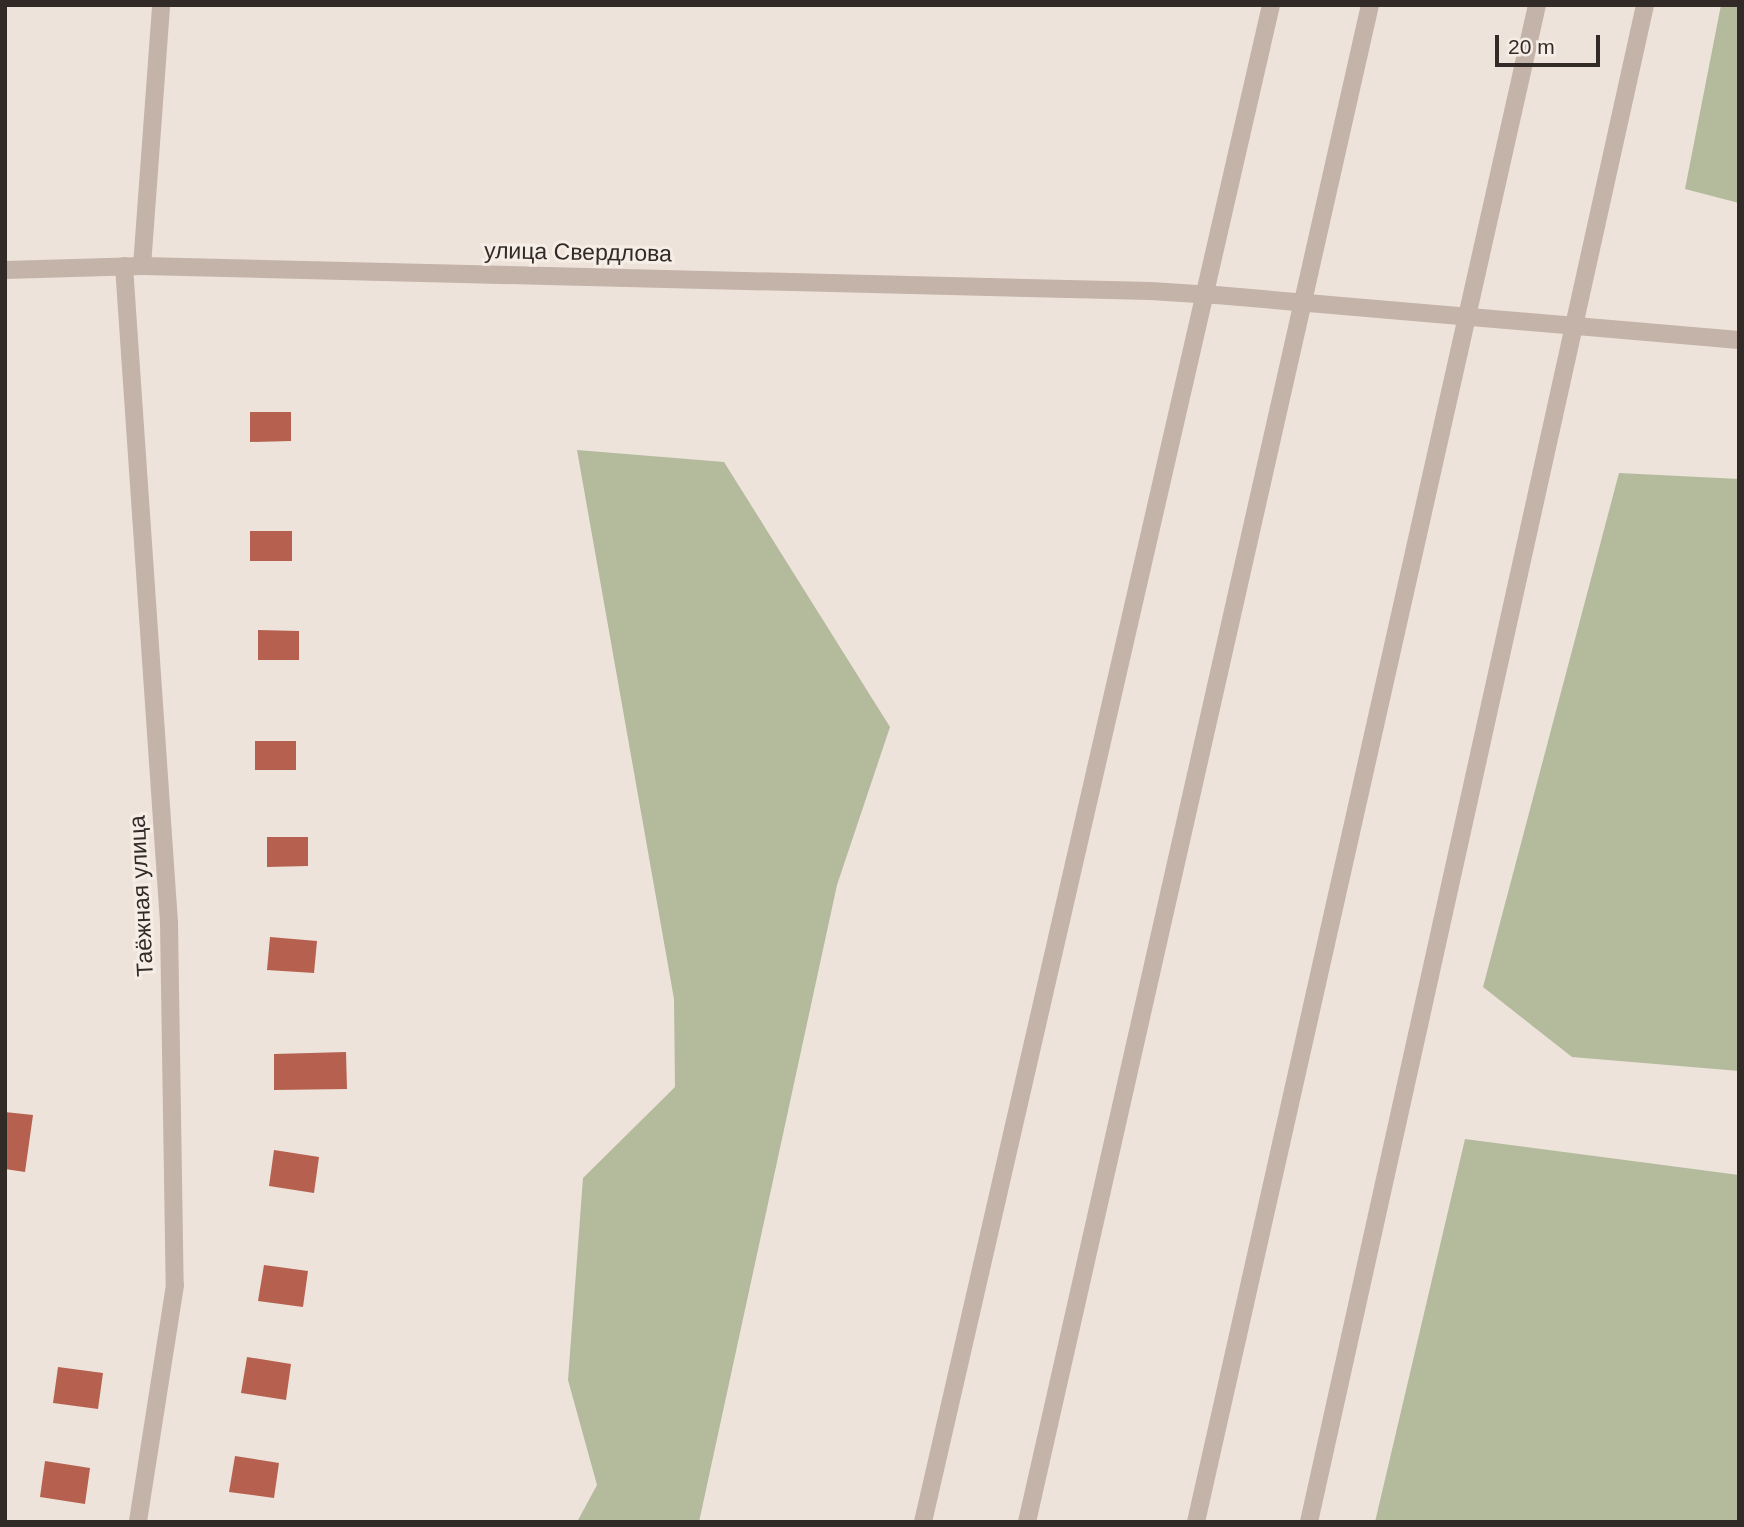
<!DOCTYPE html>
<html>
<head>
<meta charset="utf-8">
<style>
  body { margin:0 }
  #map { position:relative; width:1744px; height:1527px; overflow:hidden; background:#eee3da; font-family:Arial,sans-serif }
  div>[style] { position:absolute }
  .green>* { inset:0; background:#b3bb9c }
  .building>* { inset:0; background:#b66150 }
  .service>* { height:18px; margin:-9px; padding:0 9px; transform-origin:9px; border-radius:9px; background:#c4b3a8 }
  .minor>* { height:18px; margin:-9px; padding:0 9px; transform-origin:9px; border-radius:9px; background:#c4b3a8 }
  span { translate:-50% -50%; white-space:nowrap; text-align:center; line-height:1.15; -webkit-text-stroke:6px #f6eee6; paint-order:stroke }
  .street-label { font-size:23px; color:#322a27 }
  .frame { position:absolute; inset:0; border:7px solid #322a27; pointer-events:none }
  .scale { position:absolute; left:1495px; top:35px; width:105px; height:32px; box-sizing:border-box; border:4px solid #322a27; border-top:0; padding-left:9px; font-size:21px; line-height:24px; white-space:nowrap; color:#322a27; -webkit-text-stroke:5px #f6eee6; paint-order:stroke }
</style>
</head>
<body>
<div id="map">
  <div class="green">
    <i style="clip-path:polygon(1721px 5px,1739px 5px,1739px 203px,1685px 189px)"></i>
    <i style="clip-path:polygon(577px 450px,724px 462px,890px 727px,837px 885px,699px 1522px,577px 1522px,597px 1485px,568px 1380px,583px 1178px,675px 1087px,674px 999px)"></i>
    <i style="clip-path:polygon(1619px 473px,1739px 479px,1739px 1071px,1572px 1057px,1483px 987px)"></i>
    <i style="clip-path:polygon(1465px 1139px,1739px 1175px,1739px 1522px,1375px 1522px)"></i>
  </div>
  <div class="building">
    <i style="clip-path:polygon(250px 412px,291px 412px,291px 441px,250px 442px)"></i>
    <i style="clip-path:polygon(250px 531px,292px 531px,292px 561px,250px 561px)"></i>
    <i style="clip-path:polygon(258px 630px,299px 631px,299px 660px,258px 660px)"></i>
    <i style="clip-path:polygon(255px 741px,296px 741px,296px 770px,255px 770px)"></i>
    <i style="clip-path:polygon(267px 837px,308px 837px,308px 866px,267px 867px)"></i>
    <i style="clip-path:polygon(270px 937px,317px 941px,314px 973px,267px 970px)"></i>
    <i style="clip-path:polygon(346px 1052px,347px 1089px,274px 1090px,274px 1054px)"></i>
    <i style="clip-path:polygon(5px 1112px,33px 1115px,25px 1172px,5px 1169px)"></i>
    <i style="clip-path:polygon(274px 1150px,319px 1157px,314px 1193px,269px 1186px)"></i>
    <i style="clip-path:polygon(264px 1265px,308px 1271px,303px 1307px,258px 1301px)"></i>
    <i style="clip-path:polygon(247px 1357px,291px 1364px,286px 1400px,241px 1393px)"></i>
    <i style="clip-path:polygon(58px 1367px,103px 1373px,98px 1409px,53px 1403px)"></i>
    <i style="clip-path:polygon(235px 1456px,279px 1463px,274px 1498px,229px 1492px)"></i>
    <i style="clip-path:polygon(45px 1461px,90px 1468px,85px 1504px,40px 1497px)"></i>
  </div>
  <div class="service">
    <i style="left:142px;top:266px;width:262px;rotate:-85.8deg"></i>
    <i style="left:1151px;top:291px;width:62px;rotate:3.7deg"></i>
    <i style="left:1204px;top:294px;width:537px;rotate:4.91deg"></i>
    <i style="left:923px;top:1522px;width:1556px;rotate:-77.08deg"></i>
    <i style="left:1027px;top:1522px;width:1555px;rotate:-77.26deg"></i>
    <i style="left:1196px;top:1522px;width:1555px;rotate:-77.33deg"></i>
    <i style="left:1309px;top:1522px;width:1554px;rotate:-77.51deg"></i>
  </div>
  <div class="minor">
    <i style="left:124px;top:266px;width:659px;rotate:86.08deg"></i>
    <i style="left:169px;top:923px;width:362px;rotate:89.1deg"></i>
    <i style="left:175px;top:1285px;width:240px;rotate:98.9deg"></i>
    <i style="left:5px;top:270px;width:137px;rotate:-1.7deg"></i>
    <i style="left:142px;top:266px;width:1009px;rotate:1.42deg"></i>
  </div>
  <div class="street-label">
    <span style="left:578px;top:252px;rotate:1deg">улица Свердлова</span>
    <span style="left:141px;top:896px;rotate:-93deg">Таёжная улица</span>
  </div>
  <div class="frame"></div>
  <div class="scale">20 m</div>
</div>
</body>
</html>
